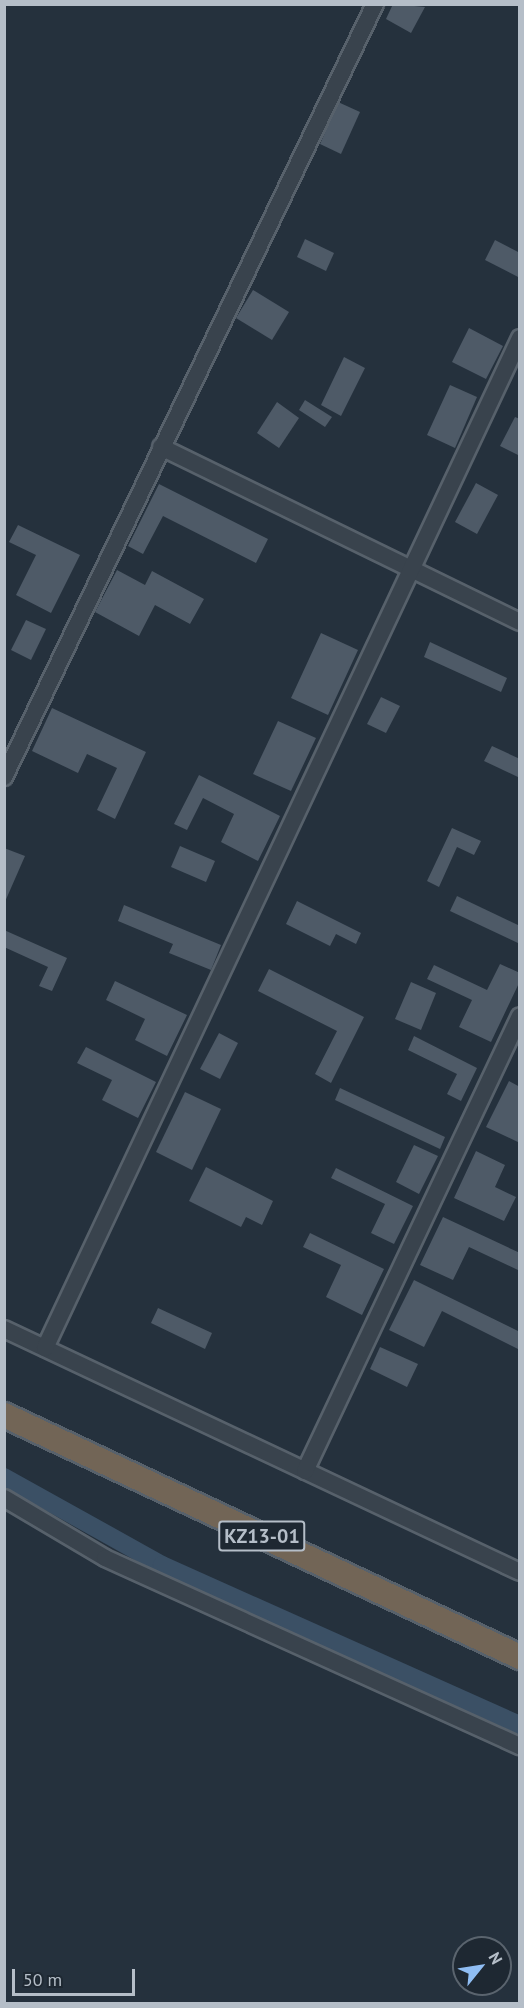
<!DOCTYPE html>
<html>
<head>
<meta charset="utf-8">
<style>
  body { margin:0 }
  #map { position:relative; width:524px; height:2008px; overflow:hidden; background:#25313d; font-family:"PT Sans",sans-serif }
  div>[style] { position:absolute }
  .canal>* { height:18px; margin:-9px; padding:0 9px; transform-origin:9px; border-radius:9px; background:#3b5065 }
  .building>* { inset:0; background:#4e5a67 }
  .roads { filter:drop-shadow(2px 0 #57616b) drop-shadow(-2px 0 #57616b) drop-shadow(0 2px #57616b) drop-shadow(0 -2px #57616b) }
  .minor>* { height:16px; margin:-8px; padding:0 8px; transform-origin:8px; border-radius:8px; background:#39434d }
  .highway>* { height:24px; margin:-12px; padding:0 12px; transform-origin:12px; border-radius:12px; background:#726556 }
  span { translate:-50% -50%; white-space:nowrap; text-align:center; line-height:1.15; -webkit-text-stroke:4.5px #1e2832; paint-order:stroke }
  .shield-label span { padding:2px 4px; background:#1e2832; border:2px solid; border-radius:4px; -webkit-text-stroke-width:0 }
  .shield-label { font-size:20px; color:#b5bec8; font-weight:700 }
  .frame { position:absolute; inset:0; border:6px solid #b5bec8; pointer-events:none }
  .north { position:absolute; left:452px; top:1936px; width:60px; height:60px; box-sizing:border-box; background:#1e2832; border:2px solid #5a646e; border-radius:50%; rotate:60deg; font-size:16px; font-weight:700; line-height:24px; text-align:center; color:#b5bec8 }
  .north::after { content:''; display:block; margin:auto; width:21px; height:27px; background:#8fbdf3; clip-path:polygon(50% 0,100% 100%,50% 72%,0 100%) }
  .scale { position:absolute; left:12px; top:1969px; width:123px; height:27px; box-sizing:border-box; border:3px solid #b5bec8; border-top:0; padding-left:8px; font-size:18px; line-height:21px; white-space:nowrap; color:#b5bec8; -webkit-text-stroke:4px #1e2832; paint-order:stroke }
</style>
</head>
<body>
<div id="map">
  <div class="canal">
    <i style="left:4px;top:1477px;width:181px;rotate:29.1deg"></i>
    <i style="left:162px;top:1565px;width:392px;rotate:24.1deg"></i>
  </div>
  <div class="building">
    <i style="clip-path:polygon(393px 4px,425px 7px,411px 33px,386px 19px)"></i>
    <i style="clip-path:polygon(338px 102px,360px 112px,341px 154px,320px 144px)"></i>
    <i style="clip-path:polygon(305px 239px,334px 253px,326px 271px,297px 257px)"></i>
    <i style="clip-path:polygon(495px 240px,520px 253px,520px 278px,485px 260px)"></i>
    <i style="clip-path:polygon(253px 290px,289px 312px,272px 340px,236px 318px)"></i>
    <i style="clip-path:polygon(469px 328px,503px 346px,486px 379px,452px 362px)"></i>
    <i style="clip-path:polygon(344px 357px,365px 368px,341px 416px,321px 405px)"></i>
    <i style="clip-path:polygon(450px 385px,477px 397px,455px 448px,427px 435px)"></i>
    <i style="clip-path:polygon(305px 400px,332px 417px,325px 427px,299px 410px)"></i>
    <i style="clip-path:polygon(277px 402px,299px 418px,279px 448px,257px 433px)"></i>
    <i style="clip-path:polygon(515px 417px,520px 419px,520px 456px,500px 446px)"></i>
    <i style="clip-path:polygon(476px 483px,498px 495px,477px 534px,455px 522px)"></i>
    <i style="clip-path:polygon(159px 484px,268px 539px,256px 563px,163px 516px,143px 554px,128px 546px)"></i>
    <i style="clip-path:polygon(18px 525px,80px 555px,51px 613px,16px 595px,36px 555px,9px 542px)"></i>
    <i style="clip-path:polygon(117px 570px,145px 585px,152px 571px,204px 599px,190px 624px,155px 605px,139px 636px,95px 612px)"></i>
    <i style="clip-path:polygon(26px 620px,46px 629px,31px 660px,11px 650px)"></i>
    <i style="clip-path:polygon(321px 633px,358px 650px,328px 715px,291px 698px)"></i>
    <i style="clip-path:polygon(430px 642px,507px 678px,501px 692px,424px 657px)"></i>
    <i style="clip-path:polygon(381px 697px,400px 706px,386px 733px,367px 724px)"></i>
    <i style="clip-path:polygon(52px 708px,146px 752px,115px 819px,97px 810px,117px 768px,87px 754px,78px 773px,32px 751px)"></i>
    <i style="clip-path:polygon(278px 721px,316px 738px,291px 791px,253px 774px)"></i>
    <i style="clip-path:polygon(492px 746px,520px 759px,520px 778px,484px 761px)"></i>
    <i style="clip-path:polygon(199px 775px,280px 816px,258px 861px,221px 842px,234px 814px,203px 798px,187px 830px,174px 824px)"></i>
    <i style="clip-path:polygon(452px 828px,481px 841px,474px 855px,457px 847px,439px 887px,427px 881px)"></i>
    <i style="clip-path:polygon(180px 846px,215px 861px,206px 882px,171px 867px)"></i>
    <i style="clip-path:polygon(4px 848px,25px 856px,4px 904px)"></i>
    <i style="clip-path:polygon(457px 896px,520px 926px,520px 944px,450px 911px)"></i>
    <i style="clip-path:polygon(297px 901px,361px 933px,356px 944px,336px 934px,330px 946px,286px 924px)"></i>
    <i style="clip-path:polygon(124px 905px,221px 945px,211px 970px,169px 953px,173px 944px,118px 921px)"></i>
    <i style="clip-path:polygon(4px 930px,67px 958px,52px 991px,39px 986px,48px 967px,4px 947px)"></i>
    <i style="clip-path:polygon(500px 964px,520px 973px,520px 981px,491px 1042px,459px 1027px,472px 1000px,427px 979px,434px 965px,487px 990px)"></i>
    <i style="clip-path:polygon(269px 969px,364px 1017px,331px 1083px,315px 1074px,337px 1031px,258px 991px)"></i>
    <i style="clip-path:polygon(115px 981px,187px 1015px,167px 1056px,135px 1040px,145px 1019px,106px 1000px)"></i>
    <i style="clip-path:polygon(411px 982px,436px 993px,421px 1030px,395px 1019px)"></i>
    <i style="clip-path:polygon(219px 1033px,238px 1043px,220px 1079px,200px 1069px)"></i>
    <i style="clip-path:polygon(414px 1036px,477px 1068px,461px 1101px,447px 1094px,457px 1074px,408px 1050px)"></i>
    <i style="clip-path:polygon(86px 1047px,156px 1082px,138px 1118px,102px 1100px,112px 1080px,77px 1063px)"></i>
    <i style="clip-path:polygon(509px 1081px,520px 1087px,520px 1143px,486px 1127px)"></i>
    <i style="clip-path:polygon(340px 1088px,445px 1137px,440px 1149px,335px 1100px)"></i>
    <i style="clip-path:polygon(185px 1092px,221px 1109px,192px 1170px,156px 1152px)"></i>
    <i style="clip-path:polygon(414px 1145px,438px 1156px,419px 1194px,396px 1182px)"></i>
    <i style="clip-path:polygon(476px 1151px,505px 1165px,495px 1187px,516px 1197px,504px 1221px,454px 1198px)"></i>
    <i style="clip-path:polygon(206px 1167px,273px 1201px,262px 1225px,246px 1217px,241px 1227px,189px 1201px)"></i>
    <i style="clip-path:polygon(336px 1168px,413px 1206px,394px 1244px,371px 1233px,385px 1204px,331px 1178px)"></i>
    <i style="clip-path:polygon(443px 1217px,520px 1253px,518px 1270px,469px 1247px,453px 1280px,420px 1265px)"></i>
    <i style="clip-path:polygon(310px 1233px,384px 1269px,362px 1315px,326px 1297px,341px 1265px,303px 1247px)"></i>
    <i style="clip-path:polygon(414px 1280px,520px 1332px,520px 1350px,442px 1311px,424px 1347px,389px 1330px)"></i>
    <i style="clip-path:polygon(158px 1308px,212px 1333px,205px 1349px,151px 1323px)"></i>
    <i style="clip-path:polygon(380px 1347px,418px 1364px,407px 1387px,370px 1369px)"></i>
  </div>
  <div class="roads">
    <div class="minor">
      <i style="left:161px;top:447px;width:399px;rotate:26deg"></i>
      <i style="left:4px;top:777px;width:857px;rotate:-64.36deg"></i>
      <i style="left:4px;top:1329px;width:570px;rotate:25.22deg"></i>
      <i style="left:45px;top:1348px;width:1116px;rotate:-64.81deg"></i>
      <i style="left:305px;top:1471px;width:503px;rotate:-64.71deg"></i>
      <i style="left:4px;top:1498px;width:117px;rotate:30.7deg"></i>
      <i style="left:105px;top:1558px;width:456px;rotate:24.4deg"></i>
    </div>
    <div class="highway">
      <i style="left:4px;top:1415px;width:570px;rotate:25.13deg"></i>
    </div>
  </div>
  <div class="shield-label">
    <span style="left:262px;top:1536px">KZ13-01</span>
  </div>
  <div class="frame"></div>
  <div class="north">N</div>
  <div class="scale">50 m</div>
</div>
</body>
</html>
